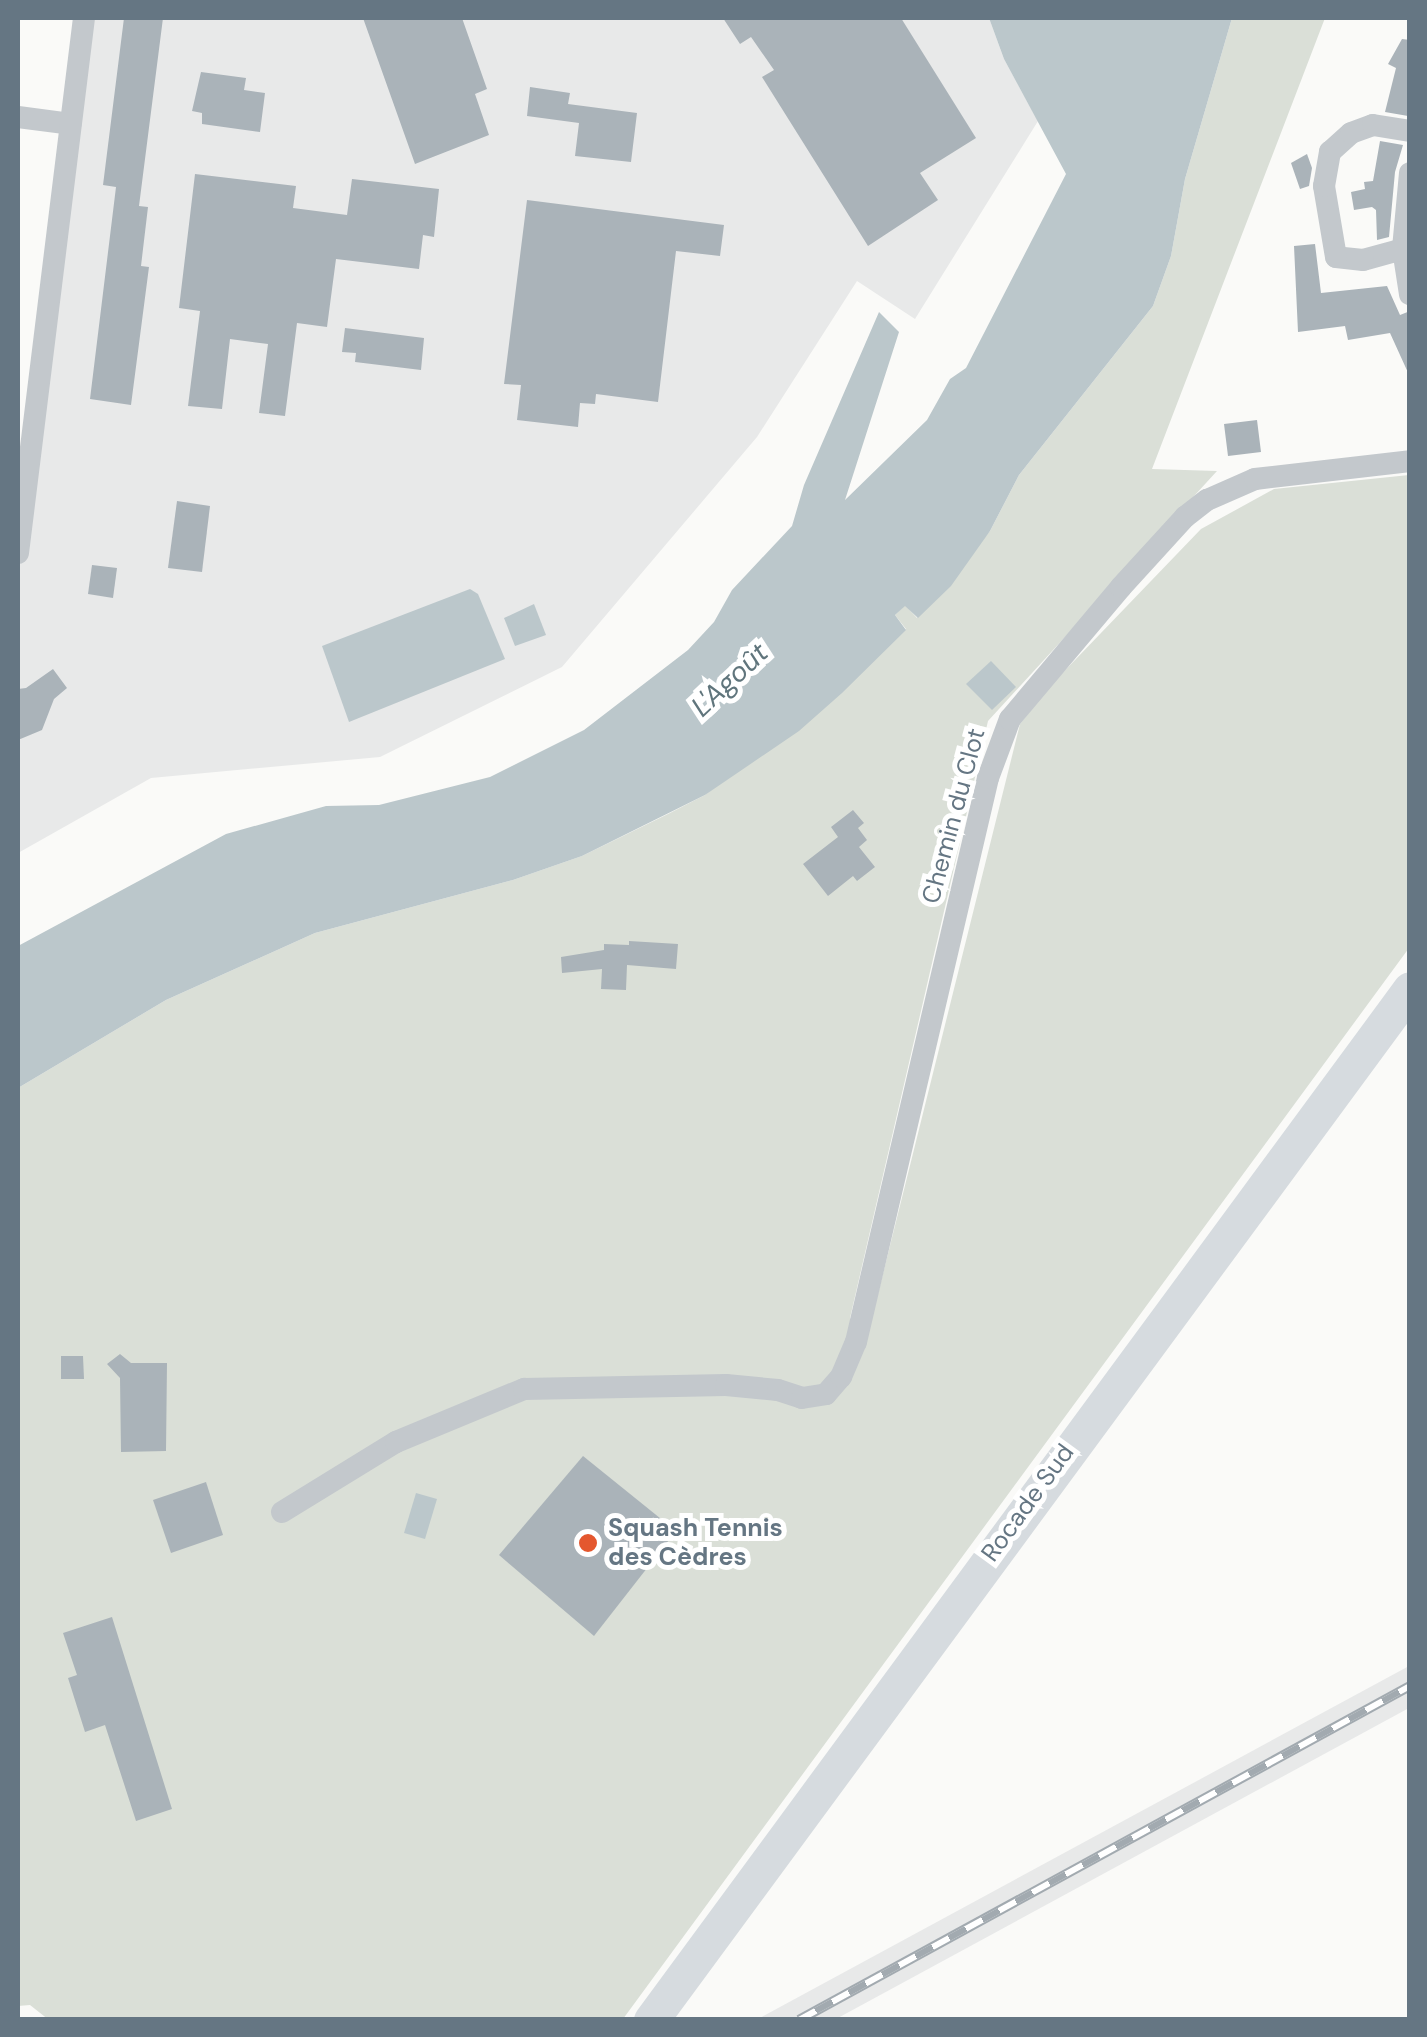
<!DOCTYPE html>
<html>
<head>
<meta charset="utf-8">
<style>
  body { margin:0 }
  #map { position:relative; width:1427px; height:2037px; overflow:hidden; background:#fafaf8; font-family:"DM Sans",sans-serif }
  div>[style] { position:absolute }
  .built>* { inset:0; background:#e8e9e9 }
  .green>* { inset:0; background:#dadfd7 }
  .water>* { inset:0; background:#bbc7cb }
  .building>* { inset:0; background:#aab3b9 }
  .minor>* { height:22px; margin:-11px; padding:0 11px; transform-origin:11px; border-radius:11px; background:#c3c8cc }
  .primary>* { height:35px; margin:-17.5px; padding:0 17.5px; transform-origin:17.5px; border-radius:17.5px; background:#d6dbdf }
  .rail>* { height:10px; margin-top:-5px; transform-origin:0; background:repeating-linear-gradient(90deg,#fff 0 19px,#a2aab0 0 38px); box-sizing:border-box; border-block:2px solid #a2aab0 }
  .dots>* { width:28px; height:28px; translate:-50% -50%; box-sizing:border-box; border:5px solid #fff; border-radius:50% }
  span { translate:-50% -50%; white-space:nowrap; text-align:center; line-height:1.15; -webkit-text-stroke:10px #fff; paint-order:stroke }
  .street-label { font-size:25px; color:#657683 }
  .poi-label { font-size:25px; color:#657683; font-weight:700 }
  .left { translate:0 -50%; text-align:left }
  .water-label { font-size:28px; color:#60757c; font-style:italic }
  .frame { position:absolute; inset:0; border:20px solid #657683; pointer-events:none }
</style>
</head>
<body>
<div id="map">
  <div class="built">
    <i style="clip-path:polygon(84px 18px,989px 18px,1004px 59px,1038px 121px,915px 319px,857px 281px,757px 437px,562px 667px,380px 757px,151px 778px,18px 853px,18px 547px)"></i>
    <i style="clip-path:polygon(1409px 1666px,1409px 1708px,836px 2019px,758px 2019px)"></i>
  </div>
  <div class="green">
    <i style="clip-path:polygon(1232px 18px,1325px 18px,1152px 469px,1217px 471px,988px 721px,850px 1318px,864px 1350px,1020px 724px,1050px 686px,1201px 529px,1274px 489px,1409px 475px,1409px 948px,623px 2019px,49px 2020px,30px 2005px,18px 2006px,18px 1088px,166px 1000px,315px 933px,513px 880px,582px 856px,668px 814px,705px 795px,906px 629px,895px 615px,905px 605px,917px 618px,990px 531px,1019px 475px,1153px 306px,1171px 256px,1185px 179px)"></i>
  </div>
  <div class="water">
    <i style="clip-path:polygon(989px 18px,1232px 18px,1185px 179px,1171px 256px,1153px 306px,1019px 475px,990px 531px,951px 586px,918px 618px,905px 606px,895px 615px,906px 630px,842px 693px,799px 731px,705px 795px,582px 856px,513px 880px,315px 933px,166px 1000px,18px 1088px,18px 946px,226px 834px,326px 806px,379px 805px,490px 777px,584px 730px,688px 650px,714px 622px,732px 590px,792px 526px,804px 485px,879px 312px,899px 332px,845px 500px,927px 420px,950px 379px,966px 368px,1066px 174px,1004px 59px)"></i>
    <i style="clip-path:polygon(470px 589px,478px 594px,505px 659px,349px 722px,322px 646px)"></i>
    <i style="clip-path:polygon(534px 604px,546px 635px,515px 646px,504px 618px)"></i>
    <i style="clip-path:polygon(991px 661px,1016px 687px,992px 710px,966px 684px)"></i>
    <i style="clip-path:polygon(416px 1493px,437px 1499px,425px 1539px,404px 1533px)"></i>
  </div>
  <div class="building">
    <i style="clip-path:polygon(124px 18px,163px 18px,139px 206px,148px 207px,141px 266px,149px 267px,131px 405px,90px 399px,116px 187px,103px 185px)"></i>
    <i style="clip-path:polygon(363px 18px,462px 18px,487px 89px,475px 94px,489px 135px,415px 164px)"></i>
    <i style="clip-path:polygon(723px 18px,901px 18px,976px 138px,920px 173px,938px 200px,868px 246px,762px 77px,774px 70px,751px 37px,740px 44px)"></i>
    <i style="clip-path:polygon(1402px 39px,1410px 40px,1408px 116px,1385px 112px,1396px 68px,1388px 64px)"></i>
    <i style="clip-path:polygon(201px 72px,246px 78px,244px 90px,265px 93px,260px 132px,202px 124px,202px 113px,192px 111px)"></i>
    <i style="clip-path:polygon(530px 87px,570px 93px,568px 104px,637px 113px,631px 162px,575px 156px,579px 123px,527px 116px)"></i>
    <i style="clip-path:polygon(1380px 141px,1403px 145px,1395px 172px,1389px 237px,1377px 240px,1376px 210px,1372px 207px,1354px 210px,1351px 192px,1365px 189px,1364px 182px,1373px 181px)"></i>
    <i style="clip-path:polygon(1307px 154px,1312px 168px,1309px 186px,1300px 189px,1291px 163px)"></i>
    <i style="clip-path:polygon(195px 174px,296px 186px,293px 208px,347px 215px,352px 179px,439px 189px,434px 237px,423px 235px,419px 269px,336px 259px,327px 327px,297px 323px,285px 416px,259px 413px,268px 344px,230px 339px,222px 409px,188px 406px,200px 311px,179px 308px)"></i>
    <i style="clip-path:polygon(527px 200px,724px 225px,720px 256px,676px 251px,658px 402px,596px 394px,595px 404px,580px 403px,578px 427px,517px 420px,521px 385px,504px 384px)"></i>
    <i style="clip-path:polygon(1315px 244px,1321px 293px,1387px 286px,1400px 315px,1410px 311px,1410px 377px,1390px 333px,1348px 340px,1345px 326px,1298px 332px,1294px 246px)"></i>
    <i style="clip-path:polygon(345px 328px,424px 338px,421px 370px,355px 362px,356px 353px,342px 352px)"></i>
    <i style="clip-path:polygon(1257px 420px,1261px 452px,1228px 456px,1224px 424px)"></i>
    <i style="clip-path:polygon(177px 501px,210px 506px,202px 572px,168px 568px)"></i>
    <i style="clip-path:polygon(92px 565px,117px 568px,113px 598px,88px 594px)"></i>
    <i style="clip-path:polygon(53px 669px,67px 688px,54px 699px,42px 730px,18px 740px,18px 689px,26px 688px)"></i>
    <i style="clip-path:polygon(853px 810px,864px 823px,858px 828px,867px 840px,859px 847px,875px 867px,857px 881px,853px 876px,828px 896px,803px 864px,838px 837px,831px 827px)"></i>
    <i style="clip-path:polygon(629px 941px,678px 944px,676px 969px,627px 965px,626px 990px,601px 989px,602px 969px,562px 973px,561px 957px,604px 950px,604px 944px,629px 945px)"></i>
    <i style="clip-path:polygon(120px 1354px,131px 1363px,167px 1363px,166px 1451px,121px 1452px,120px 1378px,107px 1364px)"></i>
    <i style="clip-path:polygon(61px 1356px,83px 1356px,84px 1379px,61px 1379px)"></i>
    <i style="clip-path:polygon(583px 1456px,676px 1531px,594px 1636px,499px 1555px)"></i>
    <i style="clip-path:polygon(206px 1482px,223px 1535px,171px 1553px,153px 1500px)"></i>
    <i style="clip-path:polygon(112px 1617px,172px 1809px,136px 1821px,105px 1725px,85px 1732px,68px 1678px,77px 1675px,63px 1633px)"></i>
  </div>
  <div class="minor">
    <i style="left:18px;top:117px;width:53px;rotate:7.5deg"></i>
    <i style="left:1410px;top:173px;width:76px;rotate:95.3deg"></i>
    <i style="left:1403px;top:249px;width:46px;rotate:81.2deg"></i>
    <i style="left:1403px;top:249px;width:41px;rotate:164.6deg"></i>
    <i style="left:1363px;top:260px;width:27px;rotate:-174deg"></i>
    <i style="left:1336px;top:257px;width:72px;rotate:-99.6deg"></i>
    <i style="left:1324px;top:186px;width:35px;rotate:-80deg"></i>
    <i style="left:1330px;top:152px;width:28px;rotate:-42deg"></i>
    <i style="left:1351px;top:133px;width:23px;rotate:-20deg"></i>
    <i style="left:1373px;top:125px;width:37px;rotate:9deg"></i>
    <i style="left:18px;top:553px;width:539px;rotate:-82.97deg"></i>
    <i style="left:282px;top:1512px;width:134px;rotate:-31.6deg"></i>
    <i style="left:396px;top:1442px;width:139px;rotate:-22.5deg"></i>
    <i style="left:524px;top:1389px;width:202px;rotate:-1.1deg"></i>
    <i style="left:726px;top:1385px;width:52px;rotate:5.5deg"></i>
    <i style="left:778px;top:1390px;width:25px;rotate:18deg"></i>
    <i style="left:802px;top:1398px;width:24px;rotate:-9deg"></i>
    <i style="left:826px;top:1394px;width:23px;rotate:-49deg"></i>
    <i style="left:841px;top:1377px;width:38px;rotate:-67deg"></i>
    <i style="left:856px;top:1342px;width:579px;rotate:-76.83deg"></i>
    <i style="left:988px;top:778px;width:63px;rotate:-69.6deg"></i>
    <i style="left:1010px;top:719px;width:172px;rotate:-49.9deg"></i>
    <i style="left:1121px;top:587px;width:95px;rotate:-47.6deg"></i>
    <i style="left:1185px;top:517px;width:28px;rotate:-38deg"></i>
    <i style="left:1207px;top:500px;width:52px;rotate:-23.6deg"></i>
    <i style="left:1255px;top:479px;width:156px;rotate:-6.6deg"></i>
  </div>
  <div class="primary">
    <i style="left:651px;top:2020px;width:1280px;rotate:-53.64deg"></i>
  </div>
  <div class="rail">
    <i style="left:799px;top:2020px;width:696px;rotate:-28.66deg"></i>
  </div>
  <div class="dots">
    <i style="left:588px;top:1543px;background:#e4572e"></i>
  </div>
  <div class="street-label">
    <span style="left:954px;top:816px;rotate:-75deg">Chemin du Clot</span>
    <span style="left:1028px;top:1503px;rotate:-54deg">Rocade Sud</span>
  </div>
  <div class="poi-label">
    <span class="left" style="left:608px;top:1543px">Squash Tennis<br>des Cèdres</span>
  </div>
  <div class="water-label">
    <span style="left:730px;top:680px;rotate:-43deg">L'Agoût</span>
  </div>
  <div class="frame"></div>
</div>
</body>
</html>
